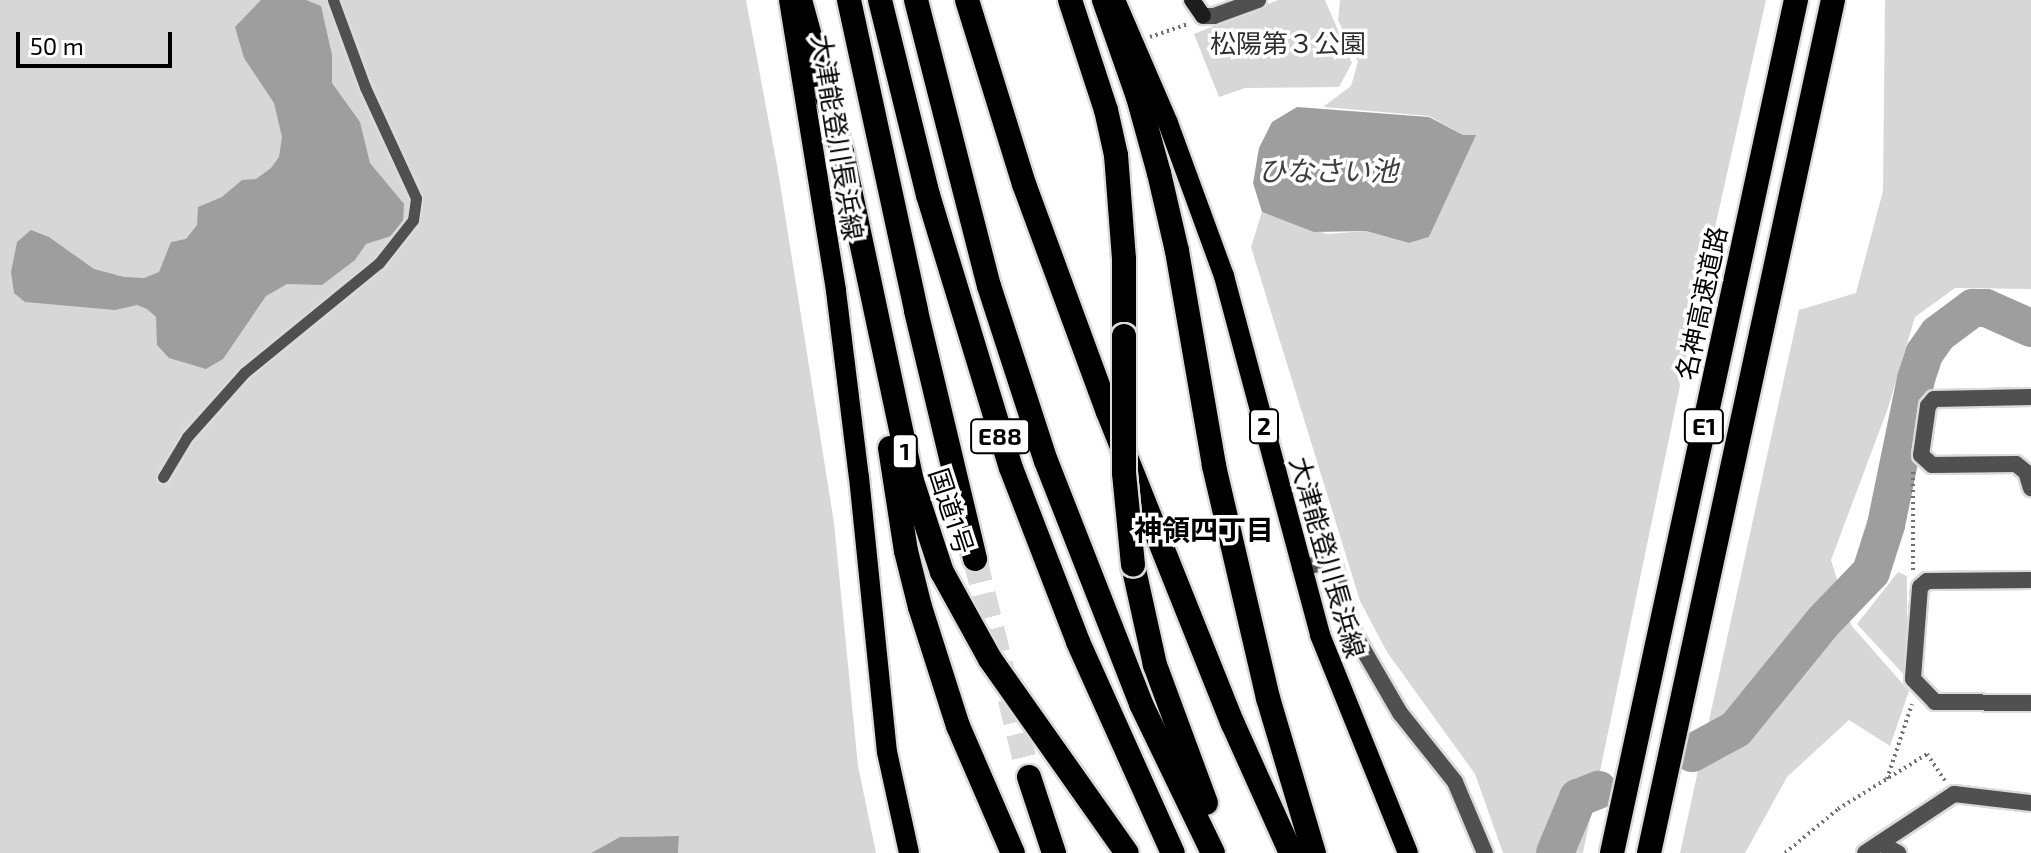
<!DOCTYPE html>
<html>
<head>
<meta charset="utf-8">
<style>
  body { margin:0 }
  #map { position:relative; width:2031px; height:853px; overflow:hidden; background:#fff; font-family:"Exo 2","Noto Sans JP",sans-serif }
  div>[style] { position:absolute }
  .green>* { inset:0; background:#d7d7d7 }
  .water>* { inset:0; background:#9e9e9e }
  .river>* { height:38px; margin:-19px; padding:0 19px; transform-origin:19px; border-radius:19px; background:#9e9e9e }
  .highway-tunnel>* { height:24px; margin-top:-12px; transform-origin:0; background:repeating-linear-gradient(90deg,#d9d9d9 0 24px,transparent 0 36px) }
  .path>* { height:4px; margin-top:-2px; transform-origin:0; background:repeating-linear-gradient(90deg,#727272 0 2px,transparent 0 6px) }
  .roads { filter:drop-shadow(2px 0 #dbdbdb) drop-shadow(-2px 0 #dbdbdb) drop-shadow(0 2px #dbdbdb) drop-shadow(0 -2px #dbdbdb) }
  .lane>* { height:11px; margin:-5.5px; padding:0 5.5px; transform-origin:5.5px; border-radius:5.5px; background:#505050 }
  .street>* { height:16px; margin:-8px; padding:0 8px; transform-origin:8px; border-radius:8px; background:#505050 }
  .secondary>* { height:16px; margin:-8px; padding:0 8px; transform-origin:8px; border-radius:8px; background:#1d1d1d }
  .primary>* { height:20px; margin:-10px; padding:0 10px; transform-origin:10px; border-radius:10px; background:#000 }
  .highway>* { height:24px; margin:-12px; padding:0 12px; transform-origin:12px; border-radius:12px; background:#000 }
  .bridges { filter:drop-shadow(2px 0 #dbdbdb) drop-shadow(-2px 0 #dbdbdb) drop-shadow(0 2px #dbdbdb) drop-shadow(0 -2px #dbdbdb) }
  .highway-bridge>* { height:24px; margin:-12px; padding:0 12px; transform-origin:12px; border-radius:12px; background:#000 }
  span { translate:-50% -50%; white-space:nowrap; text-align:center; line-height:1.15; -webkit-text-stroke:7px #fff; paint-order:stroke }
  .shield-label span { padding:2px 6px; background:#fff; border:2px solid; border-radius:6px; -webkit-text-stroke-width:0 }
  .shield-label { font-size:24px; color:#000; font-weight:700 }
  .park-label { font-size:26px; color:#2e2e2e }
  .street-label { font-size:26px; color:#000 }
  .water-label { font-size:28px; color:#3f3f3f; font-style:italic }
  .neighbourhood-label { font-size:28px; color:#000; font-weight:700 }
  .scale { position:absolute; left:16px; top:32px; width:156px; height:36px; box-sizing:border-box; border:4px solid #000; border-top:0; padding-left:10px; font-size:24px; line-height:28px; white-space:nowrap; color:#000; -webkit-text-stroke:6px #fff; paint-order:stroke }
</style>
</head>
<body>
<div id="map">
  <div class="green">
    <i style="clip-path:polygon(0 0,746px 0,778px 171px,834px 523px,858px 766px,876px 853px,678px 853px,679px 836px,620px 837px,591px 853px,0 853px)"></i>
    <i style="clip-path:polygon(1278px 0,1325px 0,1352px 63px,1339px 87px,1245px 88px,1219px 97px,1194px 34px)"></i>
    <i style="clip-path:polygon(1340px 0,1766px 0,1687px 352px,1583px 853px,1503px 853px,1475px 774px,1387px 652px,1360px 601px,1251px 247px,1262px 212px,1327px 234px,1366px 231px,1409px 243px,1429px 237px,1475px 135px,1463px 135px,1429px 116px,1323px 107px,1351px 86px,1358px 62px,1338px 20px)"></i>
    <i style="clip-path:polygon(1885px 0,2031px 0,2031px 289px,1955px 288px,1915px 317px,1888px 408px,1831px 560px,1851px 625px,1909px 691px,1890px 746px,1849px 720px,1787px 777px,1745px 853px,1680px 853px,1799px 310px,1856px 293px,1883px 191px)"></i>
    <i style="clip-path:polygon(1898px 572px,1907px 576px,1907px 678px,1857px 624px)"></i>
  </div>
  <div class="water">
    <i style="clip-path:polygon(261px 0,306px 0,321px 6px,332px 55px,332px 83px,360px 122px,370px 163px,404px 204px,403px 221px,394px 235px,366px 244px,355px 260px,322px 285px,287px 284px,266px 296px,223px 359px,206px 369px,169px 358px,157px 345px,156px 317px,147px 309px,137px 305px,115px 310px,25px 302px,14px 293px,11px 272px,17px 242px,31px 230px,49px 237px,94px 269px,124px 277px,144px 278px,159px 272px,171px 242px,186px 239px,197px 225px,198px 207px,222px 197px,242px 180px,256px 179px,271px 168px,279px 157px,282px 137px,274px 103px,244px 58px,235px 27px)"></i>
    <i style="clip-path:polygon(1297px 107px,1429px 117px,1463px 135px,1476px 135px,1429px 237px,1409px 243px,1366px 231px,1314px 232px,1262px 212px,1253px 183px,1259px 148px,1272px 122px)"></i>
    <i style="clip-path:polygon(679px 836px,678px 853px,591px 853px,620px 837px)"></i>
  </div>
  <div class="river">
    <i style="left:1692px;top:753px;width:50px;rotate:-28.6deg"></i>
    <i style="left:1736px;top:729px;width:138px;rotate:-50.9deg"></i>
    <i style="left:1823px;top:622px;width:69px;rotate:-46.2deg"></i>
    <i style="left:1871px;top:572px;width:49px;rotate:-72.3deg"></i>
    <i style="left:1886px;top:525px;width:149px;rotate:-78.4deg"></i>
    <i style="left:1916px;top:379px;width:26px;rotate:-72deg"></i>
    <i style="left:1924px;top:354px;width:24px;rotate:-55deg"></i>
    <i style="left:1938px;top:334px;width:44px;rotate:-36.6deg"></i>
    <i style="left:1973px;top:308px;width:13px"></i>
    <i style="left:1986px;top:308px;width:49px;rotate:24deg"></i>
    <i style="left:1555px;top:853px;width:60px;rotate:-67.3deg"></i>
    <i style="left:1578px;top:798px;width:22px;rotate:-22deg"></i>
  </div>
  <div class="highway-tunnel">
    <i style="left:975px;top:559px;width:225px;rotate:76.1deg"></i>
  </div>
  <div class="path">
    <i style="left:1150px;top:37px;width:39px;rotate:-19deg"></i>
    <i style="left:1913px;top:570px;width:99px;rotate:-90deg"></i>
    <i style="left:1887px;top:779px;width:79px;rotate:-71.6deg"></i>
    <i style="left:1785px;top:853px;width:69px;rotate:-39.7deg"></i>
    <i style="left:1838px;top:809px;width:105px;rotate:-31.7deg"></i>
    <i style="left:1927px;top:754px;width:32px;rotate:56deg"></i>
  </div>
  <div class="roads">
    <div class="lane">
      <i style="left:163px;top:477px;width:47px;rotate:-59deg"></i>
      <i style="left:187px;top:437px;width:86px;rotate:-48.3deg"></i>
      <i style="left:244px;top:373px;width:174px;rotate:-39.2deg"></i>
      <i style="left:379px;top:263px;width:55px;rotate:-51.7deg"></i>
      <i style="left:413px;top:220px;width:22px;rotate:-82deg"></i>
      <i style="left:416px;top:198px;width:122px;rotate:-114.7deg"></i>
      <i style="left:365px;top:87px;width:93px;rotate:-110.2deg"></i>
    </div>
    <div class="street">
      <i style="left:1203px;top:16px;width:11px"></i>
      <i style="left:1214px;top:16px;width:47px;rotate:-20deg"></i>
      <i style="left:2031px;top:397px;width:97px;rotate:178.8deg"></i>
      <i style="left:1934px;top:399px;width:9px;rotate:131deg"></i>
      <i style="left:1928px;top:406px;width:49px;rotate:98.1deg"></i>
      <i style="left:1921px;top:455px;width:15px;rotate:42deg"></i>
      <i style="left:1932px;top:465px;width:84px;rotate:-0.7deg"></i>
      <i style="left:2016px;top:464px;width:13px;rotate:39deg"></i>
      <i style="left:2026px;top:472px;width:17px;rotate:73deg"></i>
      <i style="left:1300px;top:568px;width:34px;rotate:-12deg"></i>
      <i style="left:1333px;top:561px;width:74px;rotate:74.3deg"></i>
      <i style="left:1353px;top:632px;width:94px;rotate:59.9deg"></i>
      <i style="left:1400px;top:713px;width:88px;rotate:51.4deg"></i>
      <i style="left:1455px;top:782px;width:77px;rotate:67.1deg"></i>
      <i style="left:2031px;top:580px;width:104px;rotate:179.4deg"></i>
      <i style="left:1927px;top:581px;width:9px;rotate:139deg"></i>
      <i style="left:1920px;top:587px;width:92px;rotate:94.4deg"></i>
      <i style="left:1913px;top:679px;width:32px;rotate:46deg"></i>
      <i style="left:1935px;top:702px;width:96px;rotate:0.6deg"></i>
      <i style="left:1880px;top:843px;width:21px;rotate:29deg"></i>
      <i style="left:1865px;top:853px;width:107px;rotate:-33.5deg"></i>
      <i style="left:1954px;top:794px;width:78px;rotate:6.7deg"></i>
    </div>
    <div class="secondary">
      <i style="left:1192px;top:0;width:19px;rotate:55deg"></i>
    </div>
    <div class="primary">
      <i style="left:789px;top:0;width:295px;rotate:80.8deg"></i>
      <i style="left:836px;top:291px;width:187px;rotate:83deg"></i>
      <i style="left:859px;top:477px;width:276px;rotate:84.2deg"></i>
      <i style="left:887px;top:752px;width:103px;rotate:77.7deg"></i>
      <i style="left:1115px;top:0;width:134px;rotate:66.7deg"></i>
      <i style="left:1168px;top:123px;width:163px;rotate:69.9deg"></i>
      <i style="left:1224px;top:276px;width:372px;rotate:75deg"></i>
      <i style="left:1320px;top:635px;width:235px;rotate:68deg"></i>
    </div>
    <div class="highway">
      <i style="left:800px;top:0;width:158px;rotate:74.6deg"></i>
      <i style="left:842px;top:152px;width:336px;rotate:78deg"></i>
      <i style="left:912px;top:481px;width:96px;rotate:71.8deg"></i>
      <i style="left:942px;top:572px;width:99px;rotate:61.1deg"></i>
      <i style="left:990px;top:659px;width:237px;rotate:54.8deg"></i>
      <i style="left:849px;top:0;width:318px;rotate:77.8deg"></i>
      <i style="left:916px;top:311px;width:255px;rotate:76.6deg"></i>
      <i style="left:880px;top:0;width:201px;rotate:76.2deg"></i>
      <i style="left:928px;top:195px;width:285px;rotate:73.1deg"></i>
      <i style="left:1011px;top:468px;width:186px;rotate:68.9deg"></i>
      <i style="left:1078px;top:642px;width:231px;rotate:65.8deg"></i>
      <i style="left:916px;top:0;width:295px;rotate:75.7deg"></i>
      <i style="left:989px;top:286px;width:184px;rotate:72deg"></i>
      <i style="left:1046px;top:461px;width:261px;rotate:68.6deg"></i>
      <i style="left:1141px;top:704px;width:165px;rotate:64.2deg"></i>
      <i style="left:967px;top:0;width:193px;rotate:72.8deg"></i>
      <i style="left:1024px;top:184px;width:243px;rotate:69.8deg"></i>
      <i style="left:1108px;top:412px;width:336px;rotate:68.2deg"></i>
      <i style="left:1233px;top:724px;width:141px;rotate:65.8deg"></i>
      <i style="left:1070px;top:0;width:116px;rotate:71.9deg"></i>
      <i style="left:1106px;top:110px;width:46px;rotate:77.5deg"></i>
      <i style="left:1116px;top:155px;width:104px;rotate:85.6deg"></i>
      <i style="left:1124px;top:259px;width:77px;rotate:90deg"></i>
      <i style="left:1104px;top:0;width:103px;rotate:70.7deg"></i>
      <i style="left:1138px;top:97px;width:79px;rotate:74.6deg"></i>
      <i style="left:1159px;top:173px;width:80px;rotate:77deg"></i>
      <i style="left:1177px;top:251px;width:218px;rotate:80.2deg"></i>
      <i style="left:1214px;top:466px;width:238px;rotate:76.9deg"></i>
      <i style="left:1268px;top:698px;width:162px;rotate:73.5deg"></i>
      <i style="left:890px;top:448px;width:104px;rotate:81.2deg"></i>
      <i style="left:906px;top:551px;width:58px;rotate:76deg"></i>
      <i style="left:920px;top:607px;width:125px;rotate:72.3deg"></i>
      <i style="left:958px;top:726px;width:138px;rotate:66.6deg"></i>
      <i style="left:1133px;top:565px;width:102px;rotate:77.6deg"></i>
      <i style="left:1155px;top:665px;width:147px;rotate:69.7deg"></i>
      <i style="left:1029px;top:777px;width:80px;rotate:71.8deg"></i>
      <i style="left:1612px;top:853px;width:873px;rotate:-77.83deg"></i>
      <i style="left:1649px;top:853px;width:873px;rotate:-77.83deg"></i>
    </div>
  </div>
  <div class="bridges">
    <div class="highway-bridge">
      <i style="left:1124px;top:336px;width:137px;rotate:90deg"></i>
      <i style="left:1124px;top:473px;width:92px;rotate:84.4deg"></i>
    </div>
  </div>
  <div class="shield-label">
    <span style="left:1264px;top:426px">2</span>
    <span style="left:1704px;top:426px">E1</span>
    <span style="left:1000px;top:436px">E88</span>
    <span style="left:905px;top:451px">1</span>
  </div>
  <div class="park-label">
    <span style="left:1288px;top:43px">松陽第３公園</span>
  </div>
  <div class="street-label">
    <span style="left:838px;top:137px;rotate:81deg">大津能登川長浜線</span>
    <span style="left:1701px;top:303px;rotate:-78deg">名神高速道路</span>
    <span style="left:952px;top:511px;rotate:72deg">国道1号</span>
    <span style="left:1328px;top:557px;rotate:74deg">大津能登川長浜線</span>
  </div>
  <div class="water-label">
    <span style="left:1328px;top:170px">ひなさい池</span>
  </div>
  <div class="neighbourhood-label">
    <span style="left:1204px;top:529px">神領四丁目</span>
  </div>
  <div class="scale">50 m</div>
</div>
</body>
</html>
